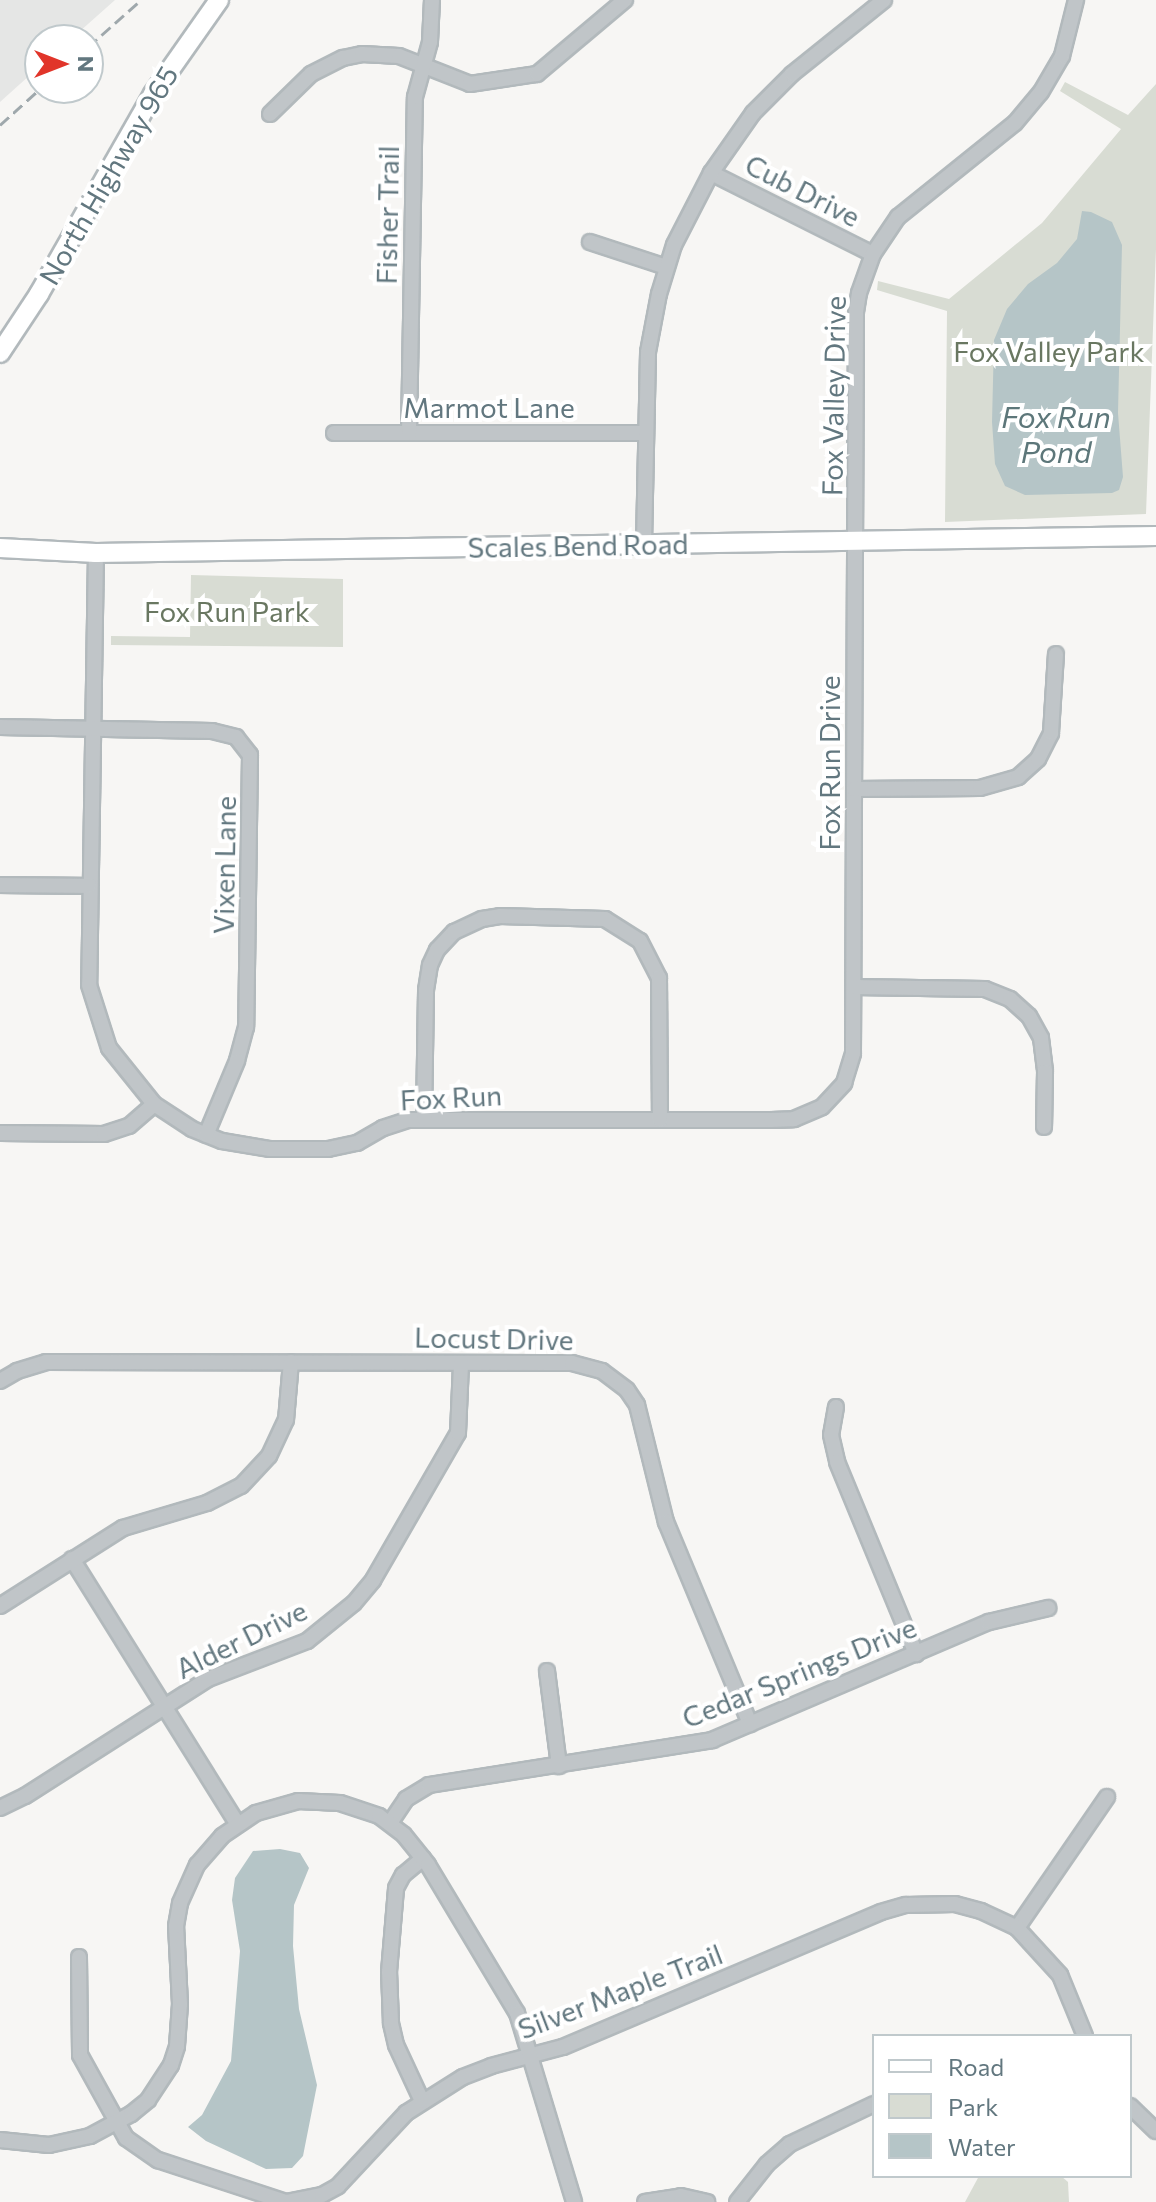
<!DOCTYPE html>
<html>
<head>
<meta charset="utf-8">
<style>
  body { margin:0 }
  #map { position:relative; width:1156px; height:2202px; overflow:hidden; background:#f7f6f4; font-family:Commissioner,sans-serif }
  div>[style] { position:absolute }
  .built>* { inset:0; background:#e5e6e5 }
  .green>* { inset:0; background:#d8dcd3 }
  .water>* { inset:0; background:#b5c5c7 }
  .roads { filter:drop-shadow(2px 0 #b2b9bc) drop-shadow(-2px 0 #b2b9bc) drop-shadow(0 2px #b2b9bc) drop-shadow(0 -2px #b2b9bc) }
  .street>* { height:14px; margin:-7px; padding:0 7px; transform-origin:7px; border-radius:7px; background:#c0c5c8 }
  .secondary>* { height:18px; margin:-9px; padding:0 9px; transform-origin:9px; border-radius:9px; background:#fff }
  .rail>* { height:3px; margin-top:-1.5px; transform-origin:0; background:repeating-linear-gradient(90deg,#9fa8ac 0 12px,transparent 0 18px) }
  span { translate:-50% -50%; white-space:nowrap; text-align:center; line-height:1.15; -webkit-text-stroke:8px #fff; paint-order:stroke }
  .street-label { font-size:28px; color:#62777f }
  .park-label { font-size:28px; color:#697761 }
  .water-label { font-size:30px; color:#5d777a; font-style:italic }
  .legend { position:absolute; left:872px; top:2034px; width:260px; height:144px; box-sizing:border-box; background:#fff; border:2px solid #c0c9cc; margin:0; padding:10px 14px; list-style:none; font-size:24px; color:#62777f }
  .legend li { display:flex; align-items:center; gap:16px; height:40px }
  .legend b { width:40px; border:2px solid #c0c9cc }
  .north { position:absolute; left:24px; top:24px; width:80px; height:80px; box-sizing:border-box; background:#fff; border:2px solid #c0c9cc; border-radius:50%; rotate:90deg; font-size:22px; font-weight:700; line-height:32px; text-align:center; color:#62777f }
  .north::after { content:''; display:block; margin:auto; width:28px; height:36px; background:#e1352a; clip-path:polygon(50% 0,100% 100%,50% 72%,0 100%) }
</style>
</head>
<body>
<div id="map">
  <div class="built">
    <i style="clip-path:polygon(0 0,115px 0,70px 40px,40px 40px,40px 66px,0 102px)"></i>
  </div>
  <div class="green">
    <i style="clip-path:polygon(1065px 82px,1128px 115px,1156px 84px,1156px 249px,1146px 514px,945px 522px,947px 311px,877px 290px,878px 281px,949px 299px,1042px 223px,1121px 129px,1060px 91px)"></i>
    <i style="clip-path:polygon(191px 575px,343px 579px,343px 647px,111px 645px,111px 636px,190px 637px)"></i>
    <i style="clip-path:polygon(979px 2176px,1061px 2176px,1068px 2182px,1069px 2202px,965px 2202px)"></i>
  </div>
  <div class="water">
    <i style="clip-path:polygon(1082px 211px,1091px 212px,1112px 222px,1122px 245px,1118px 413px,1123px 477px,1119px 490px,1112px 493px,1025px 495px,1005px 486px,995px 464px,992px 422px,994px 340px,1007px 309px,1028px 284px,1057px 263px,1077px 239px)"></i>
    <i style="clip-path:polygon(280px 1849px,300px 1853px,309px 1868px,294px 1905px,293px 1946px,299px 2009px,317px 2085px,303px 2156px,292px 2168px,266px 2169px,206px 2141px,188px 2127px,202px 2115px,231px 2061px,240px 1951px,232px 1900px,235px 1878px,253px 1851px)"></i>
  </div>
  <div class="roads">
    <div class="street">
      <i style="left:270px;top:114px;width:57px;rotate:-44.3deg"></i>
      <i style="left:311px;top:74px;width:36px;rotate:-27deg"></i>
      <i style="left:343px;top:58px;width:19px;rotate:-12deg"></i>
      <i style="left:362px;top:54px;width:37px;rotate:3deg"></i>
      <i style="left:399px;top:56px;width:76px;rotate:21.5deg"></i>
      <i style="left:470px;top:84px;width:68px;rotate:-8.5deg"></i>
      <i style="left:537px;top:74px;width:115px;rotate:-40.1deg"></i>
      <i style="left:711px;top:173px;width:181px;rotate:26.6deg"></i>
      <i style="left:590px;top:242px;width:80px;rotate:18.2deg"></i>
      <i style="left:334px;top:433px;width:311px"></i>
      <i style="left:409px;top:433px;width:336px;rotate:-89deg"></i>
      <i style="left:415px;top:97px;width:57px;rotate:-74.7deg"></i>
      <i style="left:430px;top:42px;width:42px;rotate:-87.3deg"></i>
      <i style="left:644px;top:544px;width:192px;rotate:-88.8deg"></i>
      <i style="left:648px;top:352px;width:59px;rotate:-79.3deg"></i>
      <i style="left:659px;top:294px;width:51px;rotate:-73deg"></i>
      <i style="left:674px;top:245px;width:81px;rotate:-62.8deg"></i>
      <i style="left:711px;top:173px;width:73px;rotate:-55deg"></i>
      <i style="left:753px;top:113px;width:55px;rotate:-45deg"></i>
      <i style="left:792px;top:74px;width:118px;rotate:-38.8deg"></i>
      <i style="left:96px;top:553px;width:432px;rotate:90.9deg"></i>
      <i style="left:89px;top:985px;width:66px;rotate:72.4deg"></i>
      <i style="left:109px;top:1048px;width:72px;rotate:51.2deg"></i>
      <i style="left:154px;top:1104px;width:45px;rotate:33.3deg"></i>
      <i style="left:192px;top:1129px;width:32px;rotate:22deg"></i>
      <i style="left:222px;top:1141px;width:49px;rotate:9.5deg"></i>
      <i style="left:270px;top:1149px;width:58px"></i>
      <i style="left:328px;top:1149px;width:30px;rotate:-12deg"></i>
      <i style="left:357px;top:1143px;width:30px;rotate:-30deg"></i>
      <i style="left:383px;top:1128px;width:25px;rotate:-18deg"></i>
      <i style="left:407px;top:1120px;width:364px"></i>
      <i style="left:771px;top:1120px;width:23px;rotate:-2deg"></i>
      <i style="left:794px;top:1119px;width:30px;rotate:-23deg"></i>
      <i style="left:822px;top:1107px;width:33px;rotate:-47deg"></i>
      <i style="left:844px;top:1083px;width:31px;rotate:-73deg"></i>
      <i style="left:853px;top:1053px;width:741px;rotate:-89.77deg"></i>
      <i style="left:856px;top:312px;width:19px;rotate:-81deg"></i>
      <i style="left:859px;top:293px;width:41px;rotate:-70.3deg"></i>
      <i style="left:873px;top:254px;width:45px;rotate:-56deg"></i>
      <i style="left:898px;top:217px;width:150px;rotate:-38.8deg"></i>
      <i style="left:1015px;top:123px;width:40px;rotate:-50deg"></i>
      <i style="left:1041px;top:92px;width:42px;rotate:-59.7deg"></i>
      <i style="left:1062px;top:56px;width:58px;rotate:-76deg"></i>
      <i style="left:0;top:727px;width:212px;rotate:1.1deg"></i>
      <i style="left:212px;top:731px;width:25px;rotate:14deg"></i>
      <i style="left:236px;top:737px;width:23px;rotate:52deg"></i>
      <i style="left:250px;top:755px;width:272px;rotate:90.8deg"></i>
      <i style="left:246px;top:1027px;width:35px;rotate:105deg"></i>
      <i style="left:237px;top:1061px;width:80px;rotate:112.7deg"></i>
      <i style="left:854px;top:789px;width:126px;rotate:-0.5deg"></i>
      <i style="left:980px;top:788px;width:40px;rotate:-16deg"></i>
      <i style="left:1018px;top:777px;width:27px;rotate:-42deg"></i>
      <i style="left:1038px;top:759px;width:29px;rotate:-63deg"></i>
      <i style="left:1051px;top:733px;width:79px;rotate:-86.4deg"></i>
      <i style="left:0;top:885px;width:89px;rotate:0.6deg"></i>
      <i style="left:854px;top:987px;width:131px;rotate:0.9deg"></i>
      <i style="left:985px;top:989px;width:27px;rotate:22deg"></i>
      <i style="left:1010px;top:999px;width:25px;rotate:42deg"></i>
      <i style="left:1029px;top:1016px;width:25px;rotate:61deg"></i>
      <i style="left:1041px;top:1038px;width:34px;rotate:83deg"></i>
      <i style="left:1045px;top:1072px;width:55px;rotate:91deg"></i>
      <i style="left:424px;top:1119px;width:129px;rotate:-89.1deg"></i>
      <i style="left:426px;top:990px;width:25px;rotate:-81deg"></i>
      <i style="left:430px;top:965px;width:17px;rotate:-65deg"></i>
      <i style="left:437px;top:950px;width:25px;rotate:-47deg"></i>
      <i style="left:454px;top:932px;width:31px;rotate:-25deg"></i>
      <i style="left:482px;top:919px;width:18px;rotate:-9deg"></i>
      <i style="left:500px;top:916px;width:105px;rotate:1.6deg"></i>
      <i style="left:605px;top:919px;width:41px;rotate:32.2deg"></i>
      <i style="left:640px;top:941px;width:42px;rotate:62.8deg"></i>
      <i style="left:659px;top:978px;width:142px;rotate:89.6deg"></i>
      <i style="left:0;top:1133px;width:104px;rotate:0.6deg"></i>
      <i style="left:104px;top:1134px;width:26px;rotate:-18deg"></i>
      <i style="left:129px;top:1126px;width:33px;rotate:-41deg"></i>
      <i style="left:0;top:1381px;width:20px;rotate:-30deg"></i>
      <i style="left:17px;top:1371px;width:30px;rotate:-17deg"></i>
      <i style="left:46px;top:1362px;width:526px;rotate:0.11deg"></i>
      <i style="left:572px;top:1363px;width:31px;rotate:15deg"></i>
      <i style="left:602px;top:1371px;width:31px;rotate:37deg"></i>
      <i style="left:627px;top:1390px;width:18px;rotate:56deg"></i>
      <i style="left:637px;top:1405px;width:121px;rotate:76.1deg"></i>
      <i style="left:666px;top:1522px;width:219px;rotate:67.4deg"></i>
      <i style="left:836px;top:1407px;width:28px;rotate:100deg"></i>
      <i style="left:831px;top:1435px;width:28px;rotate:77deg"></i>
      <i style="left:837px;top:1462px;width:208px;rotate:67.6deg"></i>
      <i style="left:72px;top:1559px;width:311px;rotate:58deg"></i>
      <i style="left:0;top:1606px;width:146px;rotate:-32.4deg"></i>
      <i style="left:123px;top:1528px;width:88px;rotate:-16.6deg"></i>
      <i style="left:207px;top:1503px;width:38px;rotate:-27deg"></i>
      <i style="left:241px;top:1486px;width:41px;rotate:-47deg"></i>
      <i style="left:269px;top:1456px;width:40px;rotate:-65deg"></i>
      <i style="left:286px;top:1420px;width:58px;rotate:-85.1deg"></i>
      <i style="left:547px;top:1671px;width:96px;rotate:82.8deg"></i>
      <i style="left:0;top:1808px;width:28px;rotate:-26deg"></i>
      <i style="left:25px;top:1796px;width:217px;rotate:-32.6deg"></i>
      <i style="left:208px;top:1679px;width:106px;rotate:-21deg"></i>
      <i style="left:307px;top:1641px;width:60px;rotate:-39deg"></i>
      <i style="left:354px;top:1603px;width:30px;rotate:-50deg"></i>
      <i style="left:373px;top:1580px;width:170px;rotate:-60deg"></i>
      <i style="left:458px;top:1433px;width:70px;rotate:-87.5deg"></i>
      <i style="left:390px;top:1823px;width:29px;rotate:-56deg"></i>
      <i style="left:406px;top:1799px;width:27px;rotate:-31deg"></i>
      <i style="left:429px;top:1785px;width:287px;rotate:-9deg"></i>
      <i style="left:712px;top:1740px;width:301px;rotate:-23.1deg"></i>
      <i style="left:989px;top:1622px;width:61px;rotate:-13.3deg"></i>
      <i style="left:1017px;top:1928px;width:159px;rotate:-55.5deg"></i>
      <i style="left:79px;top:1957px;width:98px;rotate:89.4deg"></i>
      <i style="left:80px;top:2055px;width:95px;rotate:61deg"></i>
      <i style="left:126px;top:2138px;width:39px;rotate:35deg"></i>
      <i style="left:158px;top:2160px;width:135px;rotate:18.2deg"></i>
      <i style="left:286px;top:2202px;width:37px;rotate:-11deg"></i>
      <i style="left:322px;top:2195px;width:18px;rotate:-29deg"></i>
      <i style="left:338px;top:2186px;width:100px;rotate:-47deg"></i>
      <i style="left:406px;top:2113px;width:67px;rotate:-32.3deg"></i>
      <i style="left:463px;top:2077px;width:30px;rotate:-21deg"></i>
      <i style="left:491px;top:2066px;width:74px;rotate:-14.8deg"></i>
      <i style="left:563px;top:2047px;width:345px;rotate:-23deg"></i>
      <i style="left:881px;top:1912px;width:26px;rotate:-16deg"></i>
      <i style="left:906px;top:1905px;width:49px;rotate:-1.2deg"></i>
      <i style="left:955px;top:1904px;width:27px;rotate:15deg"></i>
      <i style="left:981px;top:1911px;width:40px;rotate:25deg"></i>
      <i style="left:1017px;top:1928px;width:64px;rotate:47.5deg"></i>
      <i style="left:1060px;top:1975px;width:66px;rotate:67.7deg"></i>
      <i style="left:422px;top:2101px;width:62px;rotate:-114.9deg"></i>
      <i style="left:396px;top:2045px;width:23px;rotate:-103deg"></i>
      <i style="left:391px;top:2023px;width:51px;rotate:-92.2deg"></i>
      <i style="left:389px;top:1972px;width:84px;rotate:-85.2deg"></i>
      <i style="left:396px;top:1888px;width:15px;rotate:-62deg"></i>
      <i style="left:403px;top:1875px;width:26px;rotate:-40deg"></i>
      <i style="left:1130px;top:2106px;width:36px;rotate:44deg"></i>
      <i style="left:0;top:2140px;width:49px;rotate:5.8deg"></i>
      <i style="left:49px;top:2145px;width:42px;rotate:-12.4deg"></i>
      <i style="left:90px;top:2136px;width:47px;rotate:-28.2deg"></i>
      <i style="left:131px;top:2114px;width:22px;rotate:-39deg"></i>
      <i style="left:148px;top:2100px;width:42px;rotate:-56.7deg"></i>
      <i style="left:171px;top:2065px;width:20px;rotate:-72deg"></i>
      <i style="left:177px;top:2046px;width:42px;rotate:-85.9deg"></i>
      <i style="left:180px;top:2004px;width:78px;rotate:-92.9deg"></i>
      <i style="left:176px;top:1926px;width:23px;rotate:-80deg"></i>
      <i style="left:180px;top:1903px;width:42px;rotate:-65.9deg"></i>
      <i style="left:197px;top:1865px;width:38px;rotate:-49deg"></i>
      <i style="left:222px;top:1836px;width:41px;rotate:-34.1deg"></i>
      <i style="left:256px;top:1813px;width:44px;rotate:-15.9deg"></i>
      <i style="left:298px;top:1801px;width:42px;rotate:2.7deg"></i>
      <i style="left:340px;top:1803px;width:41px;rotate:18.4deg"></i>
      <i style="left:379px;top:1816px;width:31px;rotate:37deg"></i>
      <i style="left:404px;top:1835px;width:38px;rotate:51deg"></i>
      <i style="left:428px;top:1865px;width:173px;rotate:59deg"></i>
      <i style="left:517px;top:2013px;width:197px;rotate:73.2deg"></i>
      <i style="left:645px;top:2202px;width:36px;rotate:-9deg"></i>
      <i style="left:681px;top:2196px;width:27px;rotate:13deg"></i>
      <i style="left:737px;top:2202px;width:48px;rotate:-51.7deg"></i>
      <i style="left:767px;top:2164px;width:30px;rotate:-41deg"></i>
      <i style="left:790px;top:2144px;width:93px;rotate:-25.5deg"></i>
    </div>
    <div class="secondary">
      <i style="left:0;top:353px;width:71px;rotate:-56.5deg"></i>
      <i style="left:39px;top:294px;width:230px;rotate:-60.3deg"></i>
      <i style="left:153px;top:94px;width:115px;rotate:-54.9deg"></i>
      <i style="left:0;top:548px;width:96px;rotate:3deg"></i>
      <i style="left:96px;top:553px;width:1060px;rotate:-0.92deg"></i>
    </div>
  </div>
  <div class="rail">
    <i style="left:88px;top:47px;width:71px;rotate:-41.6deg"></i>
    <i style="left:0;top:125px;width:55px;rotate:-42.1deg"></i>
  </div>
  <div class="street-label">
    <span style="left:108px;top:175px;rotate:-60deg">North Highway 965</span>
    <span style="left:803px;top:190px;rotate:27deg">Cub Drive</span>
    <span style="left:387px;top:215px;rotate:-89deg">Fisher Trail</span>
    <span style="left:833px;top:396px;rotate:-89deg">Fox Valley Drive</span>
    <span style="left:489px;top:407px">Marmot Lane</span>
    <span style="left:578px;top:545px;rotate:-1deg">Scales Bend Road</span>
    <span style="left:829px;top:763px;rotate:-90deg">Fox Run Drive</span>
    <span style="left:224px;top:865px;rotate:-89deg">Vixen Lane</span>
    <span style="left:451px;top:1097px;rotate:-3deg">Fox Run</span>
    <span style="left:494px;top:1338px;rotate:1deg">Locust Drive</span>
    <span style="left:241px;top:1639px;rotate:-26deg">Alder Drive</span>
    <span style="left:799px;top:1672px;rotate:-22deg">Cedar Springs Drive</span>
    <span style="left:620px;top:1991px;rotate:-21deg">Silver Maple Trail</span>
  </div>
  <div class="park-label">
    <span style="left:1049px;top:351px">Fox Valley Park</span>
    <span style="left:227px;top:611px">Fox Run Park</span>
  </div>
  <div class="water-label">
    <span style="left:1056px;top:433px">Fox Run<br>Pond</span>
  </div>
  <ul class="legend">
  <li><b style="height:10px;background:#fff"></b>Road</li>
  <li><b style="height:22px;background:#d8dcd3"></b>Park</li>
  <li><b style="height:22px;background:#b5c5c7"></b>Water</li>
  </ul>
  <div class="north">N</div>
</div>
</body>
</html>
